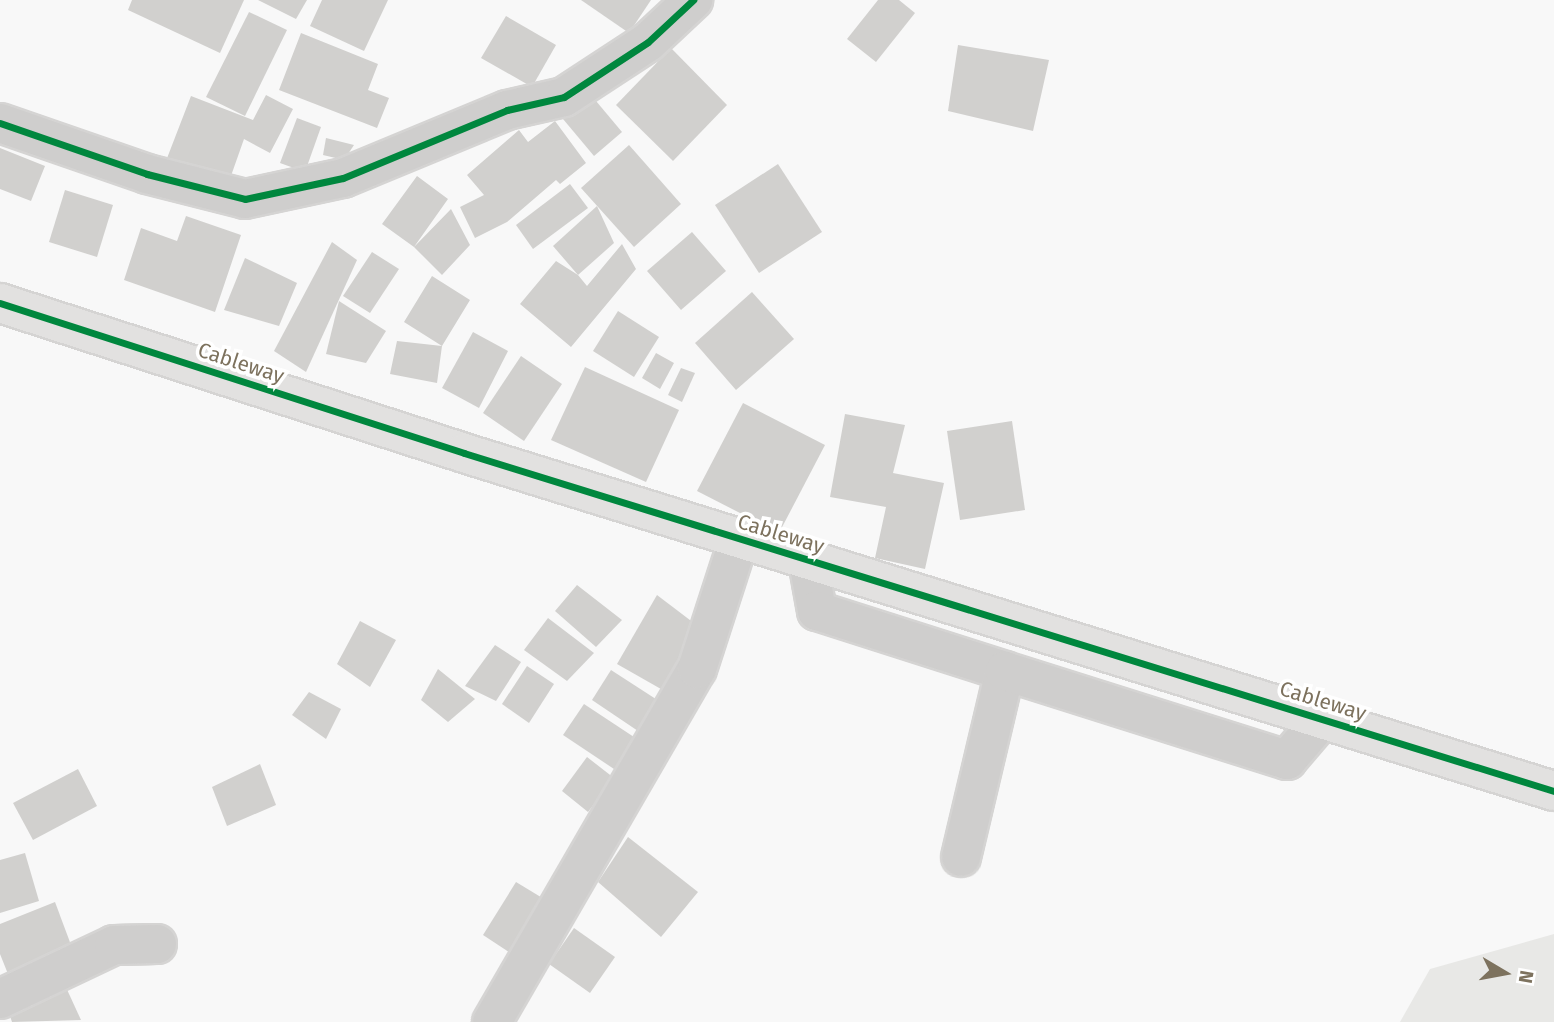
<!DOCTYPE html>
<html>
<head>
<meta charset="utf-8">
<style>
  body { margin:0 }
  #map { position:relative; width:1554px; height:1022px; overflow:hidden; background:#f8f8f8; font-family:"Fira Sans",sans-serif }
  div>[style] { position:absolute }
  .built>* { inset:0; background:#e8e8e6 }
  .building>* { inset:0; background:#d1d0ce }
  .roads { filter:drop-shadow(2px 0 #d5d4d3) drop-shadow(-2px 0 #d5d4d3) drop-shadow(0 2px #d5d4d3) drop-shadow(0 -2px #d5d4d3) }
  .street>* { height:38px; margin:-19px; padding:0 19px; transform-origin:19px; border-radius:19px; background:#cfcecd }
  .secondary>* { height:38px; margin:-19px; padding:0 19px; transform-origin:19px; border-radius:19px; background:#e2e1e0 }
  .cycleway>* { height:7px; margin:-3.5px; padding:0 3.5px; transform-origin:3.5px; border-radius:3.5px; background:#00873e }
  span { translate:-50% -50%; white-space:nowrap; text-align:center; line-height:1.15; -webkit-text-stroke:7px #fff; paint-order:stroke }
  .street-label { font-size:21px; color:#7d725e }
  .north { position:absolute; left:1470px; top:938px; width:70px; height:70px; -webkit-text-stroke:5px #fff; paint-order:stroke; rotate:100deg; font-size:19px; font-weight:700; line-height:28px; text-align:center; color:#7d725e }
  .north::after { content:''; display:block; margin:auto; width:24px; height:32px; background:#7d725e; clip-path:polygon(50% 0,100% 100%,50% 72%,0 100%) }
</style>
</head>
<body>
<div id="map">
  <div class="built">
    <i style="clip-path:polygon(1554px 934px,1554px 1022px,1400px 1022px,1430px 969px)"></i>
  </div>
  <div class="building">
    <i style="clip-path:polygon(132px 0,244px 0,220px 53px,128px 10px)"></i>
    <i style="clip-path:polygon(258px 0,307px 0,296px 19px)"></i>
    <i style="clip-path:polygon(322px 0,388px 0,364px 51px,310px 26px)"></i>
    <i style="clip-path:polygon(581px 0,651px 0,629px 33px)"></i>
    <i style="clip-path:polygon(878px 0,899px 0,915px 13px,876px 62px,847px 39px)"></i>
    <i style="clip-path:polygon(249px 12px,287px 30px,245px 116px,206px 97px)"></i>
    <i style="clip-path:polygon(506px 16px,556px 45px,532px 87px,481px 58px)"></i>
    <i style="clip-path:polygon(301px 33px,378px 64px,368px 90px,389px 98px,377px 128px,279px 90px)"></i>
    <i style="clip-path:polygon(958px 45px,1049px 60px,1033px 131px,948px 111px)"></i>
    <i style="clip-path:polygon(671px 48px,727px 105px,673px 161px,616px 105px)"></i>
    <i style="clip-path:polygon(266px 95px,293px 109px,270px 153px,244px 139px,226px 190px,164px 166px,191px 96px,253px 120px)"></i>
    <i style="clip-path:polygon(591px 95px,622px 132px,594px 156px,563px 119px)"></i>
    <i style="clip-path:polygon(297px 118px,321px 127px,305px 172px,280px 163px)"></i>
    <i style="clip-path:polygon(555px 121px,586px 163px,560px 184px,556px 180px,507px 222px,475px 238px,460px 207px,484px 195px,467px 175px,519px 130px,528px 142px)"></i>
    <i style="clip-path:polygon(326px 138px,354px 145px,344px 160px,323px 155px)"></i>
    <i style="clip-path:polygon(629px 145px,681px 204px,634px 247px,581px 188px)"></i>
    <i style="clip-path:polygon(0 148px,45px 166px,31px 201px,0 189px)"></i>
    <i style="clip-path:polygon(778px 164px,822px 232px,759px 273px,715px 205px)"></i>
    <i style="clip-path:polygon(417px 176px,448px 199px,414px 247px,451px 209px,470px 245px,442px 275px,414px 247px,382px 224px)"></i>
    <i style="clip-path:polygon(570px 184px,588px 208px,533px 249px,516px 225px)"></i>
    <i style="clip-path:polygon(65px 190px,113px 205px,97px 257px,49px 242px)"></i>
    <i style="clip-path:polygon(597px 206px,614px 243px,578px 275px,553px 246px)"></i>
    <i style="clip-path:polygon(186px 216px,241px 235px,215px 312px,124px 280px,141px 228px,177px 241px)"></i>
    <i style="clip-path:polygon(692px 232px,726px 271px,681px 310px,647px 271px)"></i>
    <i style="clip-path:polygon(332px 242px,357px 260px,306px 372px,274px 351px)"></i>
    <i style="clip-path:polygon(622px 244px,636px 269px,571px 347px,520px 304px,556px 261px,578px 275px,587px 286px)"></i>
    <i style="clip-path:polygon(372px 252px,399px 269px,370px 313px,343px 296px)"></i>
    <i style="clip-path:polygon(245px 258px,297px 283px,279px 326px,224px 310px)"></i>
    <i style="clip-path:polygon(432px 276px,470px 300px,442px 346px,437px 383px,390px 374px,397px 341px,442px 346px,404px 322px)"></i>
    <i style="clip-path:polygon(752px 292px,794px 339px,736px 390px,695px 343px)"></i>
    <i style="clip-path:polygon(339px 301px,386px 331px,366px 363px,326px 354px)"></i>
    <i style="clip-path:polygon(618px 311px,659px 337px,634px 377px,593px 351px)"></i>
    <i style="clip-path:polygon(473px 332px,508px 351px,479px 408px,442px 388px)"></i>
    <i style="clip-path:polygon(656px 353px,674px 363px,660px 389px,642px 378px)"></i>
    <i style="clip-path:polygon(521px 356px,562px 384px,524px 441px,483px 413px)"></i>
    <i style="clip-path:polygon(585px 367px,679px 410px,646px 482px,551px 440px)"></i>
    <i style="clip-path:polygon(681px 368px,695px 373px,682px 402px,668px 395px)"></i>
    <i style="clip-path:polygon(743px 403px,825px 445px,779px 533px,697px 491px)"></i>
    <i style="clip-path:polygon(845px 414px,905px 425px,893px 473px,944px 483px,925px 569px,875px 558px,886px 507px,830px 497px)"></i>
    <i style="clip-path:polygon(1012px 421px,1025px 510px,960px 520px,947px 431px)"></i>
    <i style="clip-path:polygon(577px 585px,622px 620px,596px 647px,555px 611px)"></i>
    <i style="clip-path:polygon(657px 595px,707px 633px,668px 693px,617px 664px)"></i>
    <i style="clip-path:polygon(548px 618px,594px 653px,567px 681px,524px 650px)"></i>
    <i style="clip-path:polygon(360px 621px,396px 640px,370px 687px,337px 664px)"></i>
    <i style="clip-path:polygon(495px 645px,521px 662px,496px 701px,465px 686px)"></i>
    <i style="clip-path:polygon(527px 666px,554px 684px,529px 723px,502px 704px)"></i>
    <i style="clip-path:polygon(438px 669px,475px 699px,448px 722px,421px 700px)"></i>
    <i style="clip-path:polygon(611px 670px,662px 703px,641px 733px,592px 700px)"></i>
    <i style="clip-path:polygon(309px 692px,341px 709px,326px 739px,292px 715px)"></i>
    <i style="clip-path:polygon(584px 704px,640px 741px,620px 773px,563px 735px)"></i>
    <i style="clip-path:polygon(587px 757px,614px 778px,588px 812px,562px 791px)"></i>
    <i style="clip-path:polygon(260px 764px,276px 805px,227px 826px,212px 787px)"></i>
    <i style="clip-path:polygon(78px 769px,97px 806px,33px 840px,13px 803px)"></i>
    <i style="clip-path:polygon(628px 837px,698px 892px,661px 937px,598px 882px)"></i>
    <i style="clip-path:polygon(25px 853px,39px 901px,0 913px,0 860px)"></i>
    <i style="clip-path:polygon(516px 882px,549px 902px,515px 956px,483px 935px)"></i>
    <i style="clip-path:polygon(55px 902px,74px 953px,10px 979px,0 954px,0 924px)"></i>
    <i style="clip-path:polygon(574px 928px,615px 957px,590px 993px,549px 964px)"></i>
    <i style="clip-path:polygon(64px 983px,81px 1020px,12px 1022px,7px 1007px)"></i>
  </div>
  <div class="roads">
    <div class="street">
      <i style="left:0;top:123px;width:156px;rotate:19.1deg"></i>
      <i style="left:147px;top:174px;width:101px;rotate:14.3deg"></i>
      <i style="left:245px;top:199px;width:100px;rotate:-12.1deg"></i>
      <i style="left:343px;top:178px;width:178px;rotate:-22.5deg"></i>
      <i style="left:507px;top:110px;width:58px;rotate:-12.8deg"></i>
      <i style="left:564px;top:97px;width:100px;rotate:-33.2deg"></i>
      <i style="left:648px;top:42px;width:62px;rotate:-43deg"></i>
      <i style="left:808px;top:561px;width:51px;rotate:79.8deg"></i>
      <i style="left:817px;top:611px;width:197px;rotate:17.7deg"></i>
      <i style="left:1005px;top:671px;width:191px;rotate:103.3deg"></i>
      <i style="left:1005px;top:671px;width:296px;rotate:17.5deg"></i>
      <i style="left:1287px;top:760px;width:54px;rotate:-49.5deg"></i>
      <i style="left:0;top:999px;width:126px;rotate:-25.3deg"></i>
      <i style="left:114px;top:945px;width:43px;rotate:-1.3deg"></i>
      <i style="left:492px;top:1022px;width:408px;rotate:-59.9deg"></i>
      <i style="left:697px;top:669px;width:137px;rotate:-72.1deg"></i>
    </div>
    <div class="secondary">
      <i style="left:0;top:303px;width:488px;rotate:17.9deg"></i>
      <i style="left:464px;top:453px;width:1141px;rotate:17.23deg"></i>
    </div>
  </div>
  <div class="cycleway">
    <i style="left:0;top:123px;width:156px;rotate:19.1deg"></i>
    <i style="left:147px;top:174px;width:101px;rotate:14.3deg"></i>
    <i style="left:245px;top:199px;width:100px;rotate:-12.1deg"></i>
    <i style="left:343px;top:178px;width:178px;rotate:-22.5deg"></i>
    <i style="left:507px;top:110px;width:58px;rotate:-12.8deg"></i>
    <i style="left:564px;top:97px;width:100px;rotate:-33.2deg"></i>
    <i style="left:648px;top:42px;width:62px;rotate:-43deg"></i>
    <i style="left:0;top:303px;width:488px;rotate:17.9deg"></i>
    <i style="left:464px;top:453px;width:1141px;rotate:17.23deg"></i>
  </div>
  <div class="street-label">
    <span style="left:241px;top:363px;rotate:18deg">Cableway</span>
    <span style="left:781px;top:534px;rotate:17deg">Cableway</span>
    <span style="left:1323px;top:701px;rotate:17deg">Cableway</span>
  </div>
  <div class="north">N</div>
</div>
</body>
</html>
